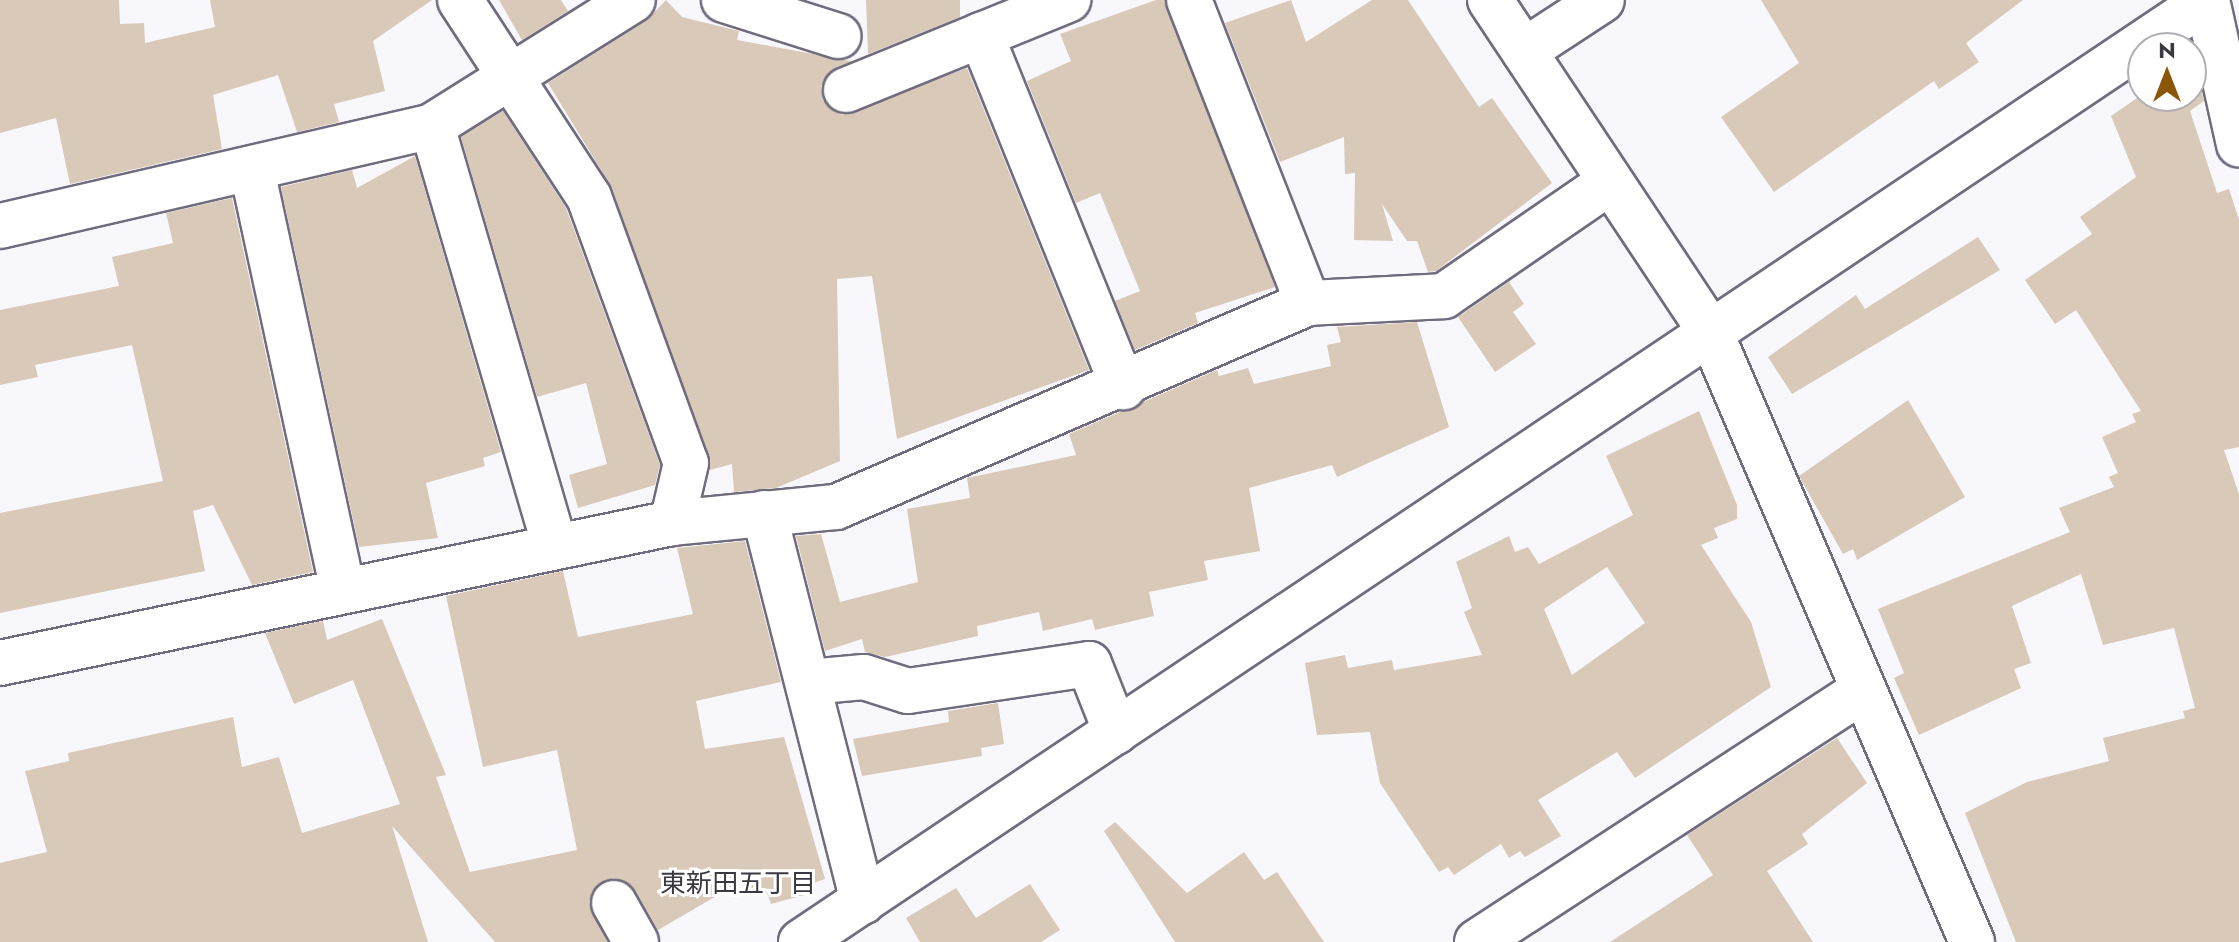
<!DOCTYPE html>
<html>
<head>
<meta charset="utf-8">
<style>
  body { margin:0 }
  #map { position:relative; width:2239px; height:942px; overflow:hidden; background:#f8f7fc; font-family:Jost,"Noto Sans JP",sans-serif }
  div>[style] { position:absolute }
  .building>* { inset:0; background:#d9c9b8 }
  .roads { filter:drop-shadow(2px 0 #706c7e) drop-shadow(-2px 0 #706c7e) drop-shadow(0 2px #706c7e) drop-shadow(0 -2px #706c7e) }
  .street>* { height:44px; margin:-22px; padding:0 22px; transform-origin:22px; border-radius:22px; background:#fff }
  .secondary>* { height:44px; margin:-22px; padding:0 22px; transform-origin:22px; border-radius:22px; background:#fff }
  span { translate:-50% -50%; white-space:nowrap; text-align:center; line-height:1.15; -webkit-text-stroke:6px #fff; paint-order:stroke }
  .neighbourhood-label { font-size:26px; color:#3a3840 }
  .north { position:absolute; left:2127px; top:32px; width:80px; height:80px; box-sizing:border-box; background:#fff; border:2px solid #b0afb3; border-radius:50%; rotate:0deg; font-size:22px; font-weight:700; line-height:32px; text-align:center; color:#3a3840 }
  .north::after { content:''; display:block; margin:auto; width:28px; height:36px; background:#8c5607; clip-path:polygon(50% 0,100% 100%,50% 72%,0 100%) }
</style>
</head>
<body>
<div id="map">
  <div class="building">
    <i style="clip-path:polygon(0 0,119px 0,120px 24px,144px 23px,145px 43px,215px 27px,210px 0,432px 0,373px 41px,385px 91px,334px 104px,339px 122px,297px 132px,278px 75px,213px 95px,222px 149px,70px 184px,56px 118px,0 133px)"></i>
    <i style="clip-path:polygon(499px 0,561px 0,568px 11px,522px 40px)"></i>
    <i style="clip-path:polygon(666px 0,682px 17px,739px 31px,737px 40px,851px 61px,821px 86px,823px 100px,842px 115px,967px 68px,1089px 370px,897px 439px,872px 276px,837px 279px,840px 461px,776px 488px,734px 492px,732px 464px,710px 470px,612px 188px,548px 83px,646px 21px)"></i>
    <i style="clip-path:polygon(866px 0,960px 0,960px 17px,868px 54px)"></i>
    <i style="clip-path:polygon(1156px 0,1165px 0,1275px 287px,1195px 313px,1198px 323px,1135px 350px,1115px 301px,1140px 291px,1100px 193px,1076px 203px,1027px 81px,1071px 61px,1060px 34px)"></i>
    <i style="clip-path:polygon(1291px 0,1306px 42px,1372px 0,1408px 0,1479px 107px,1492px 98px,1552px 183px,1436px 271px,1428px 272px,1417px 241px,1407px 241px,1382px 204px,1393px 241px,1354px 240px,1355px 173px,1345px 174px,1344px 137px,1280px 162px,1225px 23px)"></i>
    <i style="clip-path:polygon(1761px 0,2023px 0,1966px 43px,1979px 62px,1939px 89px,1934px 81px,1774px 192px,1721px 117px,1799px 63px)"></i>
    <i style="clip-path:polygon(2195px 61px,2204px 101px,2190px 111px,2217px 193px,2229px 189px,2239px 220px,2239px 447px,2224px 450px,2239px 494px,2239px 942px,2016px 942px,1965px 813px,2027px 782px,2109px 761px,2103px 738px,2185px 718px,2183px 711px,2195px 708px,2174px 628px,2103px 645px,2081px 574px,2012px 606px,2031px 663px,2014px 669px,2021px 688px,1919px 735px,1894px 678px,1904px 673px,1878px 609px,2070px 532px,2059px 508px,2114px 487px,2109px 477px,2118px 473px,2102px 437px,2136px 422px,2132px 414px,2141px 411px,2076px 310px,2055px 324px,2025px 280px,2092px 234px,2080px 217px,2136px 177px,2111px 116px,2143px 94px,2191px 96px)"></i>
    <i style="clip-path:polygon(503px 111px,566px 208px,660px 465px,655px 485px,578px 508px,569px 475px,607px 464px,586px 383px,537px 397px,461px 137px)"></i>
    <i style="clip-path:polygon(415px 156px,501px 452px,483px 458px,485px 466px,426px 483px,438px 538px,359px 547px,281px 187px,352px 170px,357px 188px)"></i>
    <i style="clip-path:polygon(232px 198px,313px 572px,252px 585px,213px 505px,193px 511px,205px 571px,0 613px,0 513px,163px 481px,132px 345px,35px 365px,38px 377px,0 385px,0 310px,119px 286px,112px 257px,173px 243px,166px 213px)"></i>
    <i style="clip-path:polygon(1978px 237px,2000px 270px,1792px 394px,1768px 357px,1856px 295px,1865px 309px)"></i>
    <i style="clip-path:polygon(1509px 282px,1524px 304px,1513px 312px,1536px 344px,1495px 372px,1458px 317px)"></i>
    <i style="clip-path:polygon(1417px 322px,1449px 427px,1337px 477px,1332px 465px,1249px 488px,1260px 551px,1204px 561px,1208px 580px,1149px 592px,1154px 616px,1095px 630px,1092px 619px,1043px 631px,1039px 612px,977px 626px,978px 636px,885px 657px,865px 652px,862px 639px,825px 651px,796px 536px,821px 534px,840px 602px,918px 582px,907px 509px,970px 498px,967px 478px,1076px 455px,1069px 434px,1217px 370px,1219px 376px,1248px 368px,1254px 384px,1331px 366px,1327px 345px,1341px 342px,1337px 327px)"></i>
    <i style="clip-path:polygon(1908px 400px,1965px 497px,1857px 560px,1853px 549px,1843px 554px,1799px 476px)"></i>
    <i style="clip-path:polygon(evenodd,1699px 411px,1737px 505px,1737px 519px,1714px 528px,1718px 538px,1701px 545px,1751px 622px,1771px 687px,1635px 778px,1617px 752px,1538px 800px,1561px 836px,1525px 857px,1520px 851px,1509px 858px,1501px 844px,1454px 875px,1448px 867px,1439px 872px,1380px 783px,1370px 732px,1317px 735px,1305px 663px,1345px 655px,1348px 668px,1392px 660px,1394px 670px,1482px 655px,1464px 612px,1472px 608px,1456px 562px,1509px 536px,1515px 552px,1528px 547px,1539px 564px,1633px 515px,1606px 456px,1699px 411px,1607px 567px,1645px 623px,1572px 675px,1544px 609px,1607px 567px)"></i>
    <i style="clip-path:polygon(745px 541px,781px 682px,696px 701px,705px 749px,784px 737px,825px 879px,813px 883px,815px 892px,771px 904px,767px 893px,748px 889px,744px 880px,658px 930px,635px 890px,613px 878px,593px 890px,589px 902px,607px 942px,495px 942px,392px 826px,428px 942px,0 942px,0 863px,47px 852px,25px 771px,69px 761px,68px 753px,233px 717px,242px 767px,279px 757px,302px 833px,400px 804px,353px 680px,294px 704px,265px 633px,323px 621px,327px 640px,382px 619px,446px 775px,436px 777px,470px 872px,577px 850px,557px 750px,483px 767px,446px 596px,563px 571px,578px 637px,693px 614px,677px 548px)"></i>
    <i style="clip-path:polygon(998px 703px,1004px 744px,981px 748px,982px 756px,862px 776px,853px 739px,949px 722px,948px 711px)"></i>
    <i style="clip-path:polygon(1837px 738px,1867px 783px,1802px 834px,1808px 844px,1767px 871px,1813px 942px,1610px 942px,1713px 875px,1687px 835px)"></i>
    <i style="clip-path:polygon(1115px 822px,1187px 893px,1244px 852px,1264px 880px,1277px 872px,1324px 942px,1175px 942px,1104px 831px)"></i>
    <i style="clip-path:polygon(1030px 884px,1060px 930px,1041px 942px,920px 942px,906px 918px,956px 888px,976px 918px)"></i>
  </div>
  <div class="roads">
    <div class="street">
      <i style="left:460px;top:0;width:235px;rotate:56.8deg"></i>
      <i style="left:589px;top:197px;width:283px;rotate:70deg"></i>
      <i style="left:686px;top:463px;width:62px;rotate:103.1deg"></i>
      <i style="left:724px;top:0;width:120px;rotate:17.5deg"></i>
      <i style="left:1189px;top:0;width:326px;rotate:68.6deg"></i>
      <i style="left:1490px;top:0;width:397px;rotate:56.4deg"></i>
      <i style="left:1710px;top:331px;width:665px;rotate:66.79deg"></i>
      <i style="left:2207px;top:0;width:148px;rotate:77.5deg"></i>
      <i style="left:981px;top:35px;width:380px;rotate:68deg"></i>
      <i style="left:1524px;top:51px;width:93px;rotate:-33.2deg"></i>
      <i style="left:846px;top:90px;width:240px;rotate:-22.1deg"></i>
      <i style="left:432px;top:126px;width:438px;rotate:73.7deg"></i>
      <i style="left:252px;top:170px;width:427px;rotate:77.8deg"></i>
      <i style="left:0;top:226px;width:443px;rotate:-13deg"></i>
      <i style="left:432px;top:126px;width:237px;rotate:-32.1deg"></i>
      <i style="left:764px;top:513px;width:401px;rotate:75.7deg"></i>
      <i style="left:0;top:663px;width:686px;rotate:-11.77deg"></i>
      <i style="left:672px;top:523px;width:165px;rotate:-5.6deg"></i>
      <i style="left:836px;top:507px;width:514px;rotate:-23.37deg"></i>
      <i style="left:1308px;top:303px;width:136px;rotate:-2.9deg"></i>
      <i style="left:1444px;top:296px;width:201px;rotate:-34.5deg"></i>
      <i style="left:809px;top:682px;width:55px;rotate:-5.2deg"></i>
      <i style="left:864px;top:677px;width:46px;rotate:17.7deg"></i>
      <i style="left:908px;top:691px;width:183px;rotate:-8.5deg"></i>
      <i style="left:1089px;top:664px;width:73px;rotate:68.3deg"></i>
      <i style="left:614px;top:903px;width:45px;rotate:60.6deg"></i>
      <i style="left:1477px;top:942px;width:461px;rotate:-33.1deg"></i>
    </div>
    <div class="secondary">
      <i style="left:801px;top:942px;width:1692px;rotate:-33.82deg"></i>
    </div>
  </div>
  <div class="neighbourhood-label">
    <span style="left:738px;top:884px">東新田五丁目</span>
  </div>
  <div class="north">N</div>
</div>
</body>
</html>
